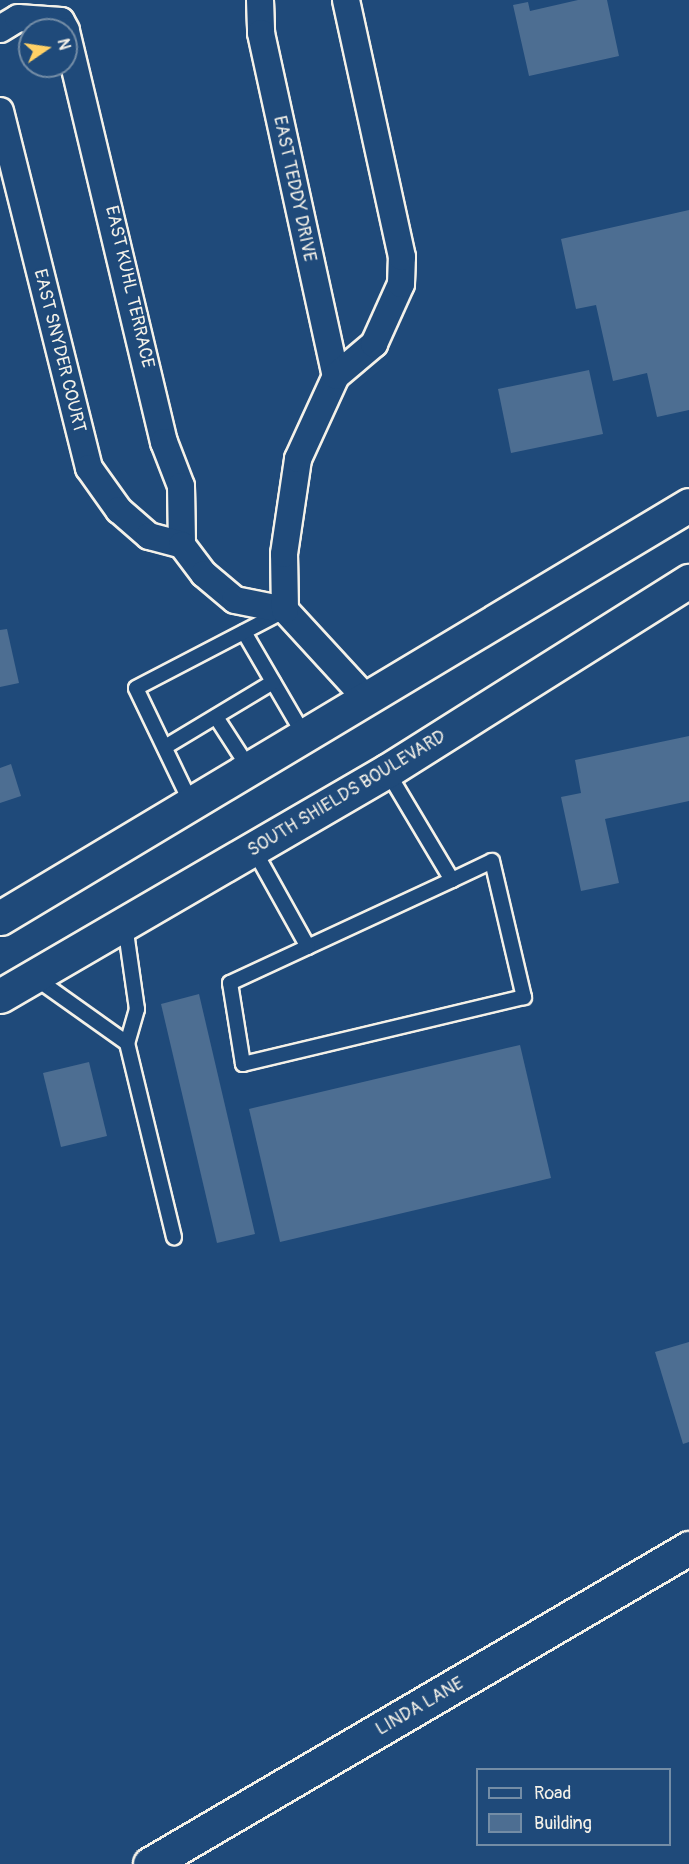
<!DOCTYPE html>
<html>
<head>
<meta charset="utf-8">
<style>
  body { margin:0 }
  #map { position:relative; width:689px; height:1864px; overflow:hidden; background:#1f4a7a; font-family:Pangolin,sans-serif }
  div>[style] { position:absolute }
  .building>* { inset:0; background:#4d6e92 }
  .roads { filter:drop-shadow(2px 0 #f4f1e8) drop-shadow(-2px 0 #f4f1e8) drop-shadow(0 2px #f4f1e8) drop-shadow(0 -2px #f4f1e8) }
  .lane>* { height:14px; margin:-7px; padding:0 7px; transform-origin:7px; border-radius:7px; background:#1f4a7a }
  .street>* { height:26px; margin:-13px; padding:0 13px; transform-origin:13px; border-radius:13px; background:#1f4a7a }
  .secondary>* { height:33px; margin:-16.5px; padding:0 16.5px; transform-origin:16.5px; border-radius:16.5px; background:#1f4a7a }
  .primary>* { height:33px; margin:-16.5px; padding:0 16.5px; transform-origin:16.5px; border-radius:16.5px; background:#1f4a7a }
  span { translate:-50% -50%; white-space:nowrap; text-align:center; line-height:1.15; -webkit-text-stroke:4.5px #1f4a7a; paint-order:stroke }
  .street-label { font-size:18px; color:#f4f1e8 }
  .legend { position:absolute; left:476px; top:1768px; width:195px; height:78px; box-sizing:border-box; background:#1f4a7a; border:2px solid #748da6; margin:0; padding:8px 10px; list-style:none; font-size:18px; color:#f4f1e8 }
  .legend li { display:flex; align-items:center; gap:12px; height:30px }
  .legend b { width:30px; border:2px solid #748da6 }
  .north { position:absolute; left:18px; top:18px; width:60px; height:60px; box-sizing:border-box; background:#1f4a7a; border:2px solid #748da6; border-radius:50%; rotate:77deg; font-size:16px; font-weight:700; line-height:24px; text-align:center; color:#f4f1e8 }
  .north::after { content:''; display:block; margin:auto; width:21px; height:27px; background:#ffd166; clip-path:polygon(50% 0,100% 100%,50% 72%,0 100%) }
</style>
</head>
<body>
<div id="map">
  <div class="building">
    <i style="clip-path:polygon(578px 0,607px 0,619px 56px,529px 76px,513px 5px,528px 2px,530px 11px)"></i>
    <i style="clip-path:polygon(689px 210px,689px 410px,657px 417px,647px 373px,613px 381px,596px 305px,576px 309px,561px 239px)"></i>
    <i style="clip-path:polygon(589px 370px,603px 434px,511px 453px,498px 389px)"></i>
    <i style="clip-path:polygon(7px 629px,19px 683px,0 687px,0 630px)"></i>
    <i style="clip-path:polygon(689px 736px,689px 801px,605px 819px,619px 883px,581px 891px,561px 797px,581px 793px,575px 760px)"></i>
    <i style="clip-path:polygon(11px 764px,21px 796px,0 803px,0 768px)"></i>
    <i style="clip-path:polygon(199px 994px,255px 1234px,217px 1243px,161px 1004px)"></i>
    <i style="clip-path:polygon(520px 1045px,551px 1178px,280px 1242px,249px 1109px)"></i>
    <i style="clip-path:polygon(89px 1062px,107px 1136px,61px 1147px,43px 1073px)"></i>
    <i style="clip-path:polygon(689px 1342px,689px 1442px,683px 1444px,655px 1352px)"></i>
  </div>
  <div class="roads">
    <div class="lane">
      <i style="left:244px;top:632px;width:119px;rotate:59.8deg"></i>
      <i style="left:216px;top:717px;width:61px;rotate:57.1deg"></i>
      <i style="left:165px;top:747px;width:126px;rotate:-31deg"></i>
      <i style="left:387px;top:771px;width:127px;rotate:59.2deg"></i>
      <i style="left:452px;top:880px;width:44px;rotate:-25.4deg"></i>
      <i style="left:492px;top:861px;width:140px;rotate:76.8deg"></i>
      <i style="left:524px;top:997px;width:289px;rotate:166.6deg"></i>
      <i style="left:243px;top:1064px;width:82px;rotate:-99.1deg"></i>
      <i style="left:230px;top:983px;width:245px;rotate:-24.9deg"></i>
      <i style="left:191px;top:803px;width:127px;rotate:-115.6deg"></i>
      <i style="left:136px;top:688px;width:167px;rotate:-27.5deg"></i>
      <i style="left:254px;top:850px;width:111px;rotate:60.9deg"></i>
      <i style="left:125px;top:925px;width:85px;rotate:81.9deg"></i>
      <i style="left:137px;top:1009px;width:35px;rotate:106deg"></i>
      <i style="left:127px;top:1043px;width:200px;rotate:76.4deg"></i>
      <i style="left:34px;top:977px;width:114px;rotate:35.4deg"></i>
    </div>
    <div class="street">
      <i style="left:260px;top:0;width:33px;rotate:88deg"></i>
      <i style="left:261px;top:33px;width:351px;rotate:77.7deg"></i>
      <i style="left:0;top:29px;width:21px;rotate:-31deg"></i>
      <i style="left:18px;top:18px;width:43px;rotate:4deg"></i>
      <i style="left:61px;top:21px;width:10px;rotate:61deg"></i>
      <i style="left:66px;top:31px;width:423px;rotate:76.6deg"></i>
      <i style="left:164px;top:442px;width:47px;rotate:68.9deg"></i>
      <i style="left:181px;top:486px;width:59px;rotate:89deg"></i>
      <i style="left:0;top:111px;width:368px;rotate:76deg"></i>
      <i style="left:89px;top:468px;width:52px;rotate:54.5deg"></i>
      <i style="left:119px;top:510px;width:40px;rotate:41deg"></i>
      <i style="left:149px;top:536px;width:34px;rotate:15deg"></i>
      <i style="left:182px;top:545px;width:36px;rotate:53deg"></i>
      <i style="left:204px;top:574px;width:40px;rotate:40deg"></i>
      <i style="left:235px;top:600px;width:51px;rotate:11.3deg"></i>
      <i style="left:285px;top:610px;width:120px;rotate:47.4deg"></i>
      <i style="left:285px;top:610px;width:56px;rotate:-91deg"></i>
      <i style="left:284px;top:554px;width:96px;rotate:-81.6deg"></i>
      <i style="left:298px;top:459px;width:91px;rotate:-65.4deg"></i>
      <i style="left:336px;top:376px;width:50px;rotate:-40.1deg"></i>
      <i style="left:374px;top:344px;width:66px;rotate:-65.8deg"></i>
      <i style="left:401px;top:284px;width:27px;rotate:-88deg"></i>
      <i style="left:402px;top:257px;width:263px;rotate:-102.3deg"></i>
    </div>
    <div class="secondary">
      <i style="left:150px;top:1864px;width:625px;rotate:-30.38deg"></i>
    </div>
    <div class="primary">
      <i style="left:0;top:918px;width:803px;rotate:-30.94deg"></i>
      <i style="left:0;top:996px;width:448px;rotate:-30.2deg"></i>
      <i style="left:387px;top:771px;width:357px;rotate:-32.2deg"></i>
    </div>
  </div>
  <div class="street-label">
    <span style="left:294px;top:189px;rotate:78deg">EAST TEDDY DRIVE</span>
    <span style="left:129px;top:287px;rotate:77deg">EAST KUHL TERRACE</span>
    <span style="left:59px;top:351px;rotate:76deg">EAST SNYDER COURT</span>
    <span style="left:347px;top:794px;rotate:-31deg">SOUTH SHIELDS BOULEVARD</span>
    <span style="left:420px;top:1707px;rotate:-30deg">LINDA LANE</span>
  </div>
  <ul class="legend">
  <li><b style="height:8px;background:#1f4a7a"></b>Road</li>
  <li><b style="height:16px;background:#4d6e92"></b>Building</li>
  </ul>
  <div class="north">N</div>
</div>
</body>
</html>
